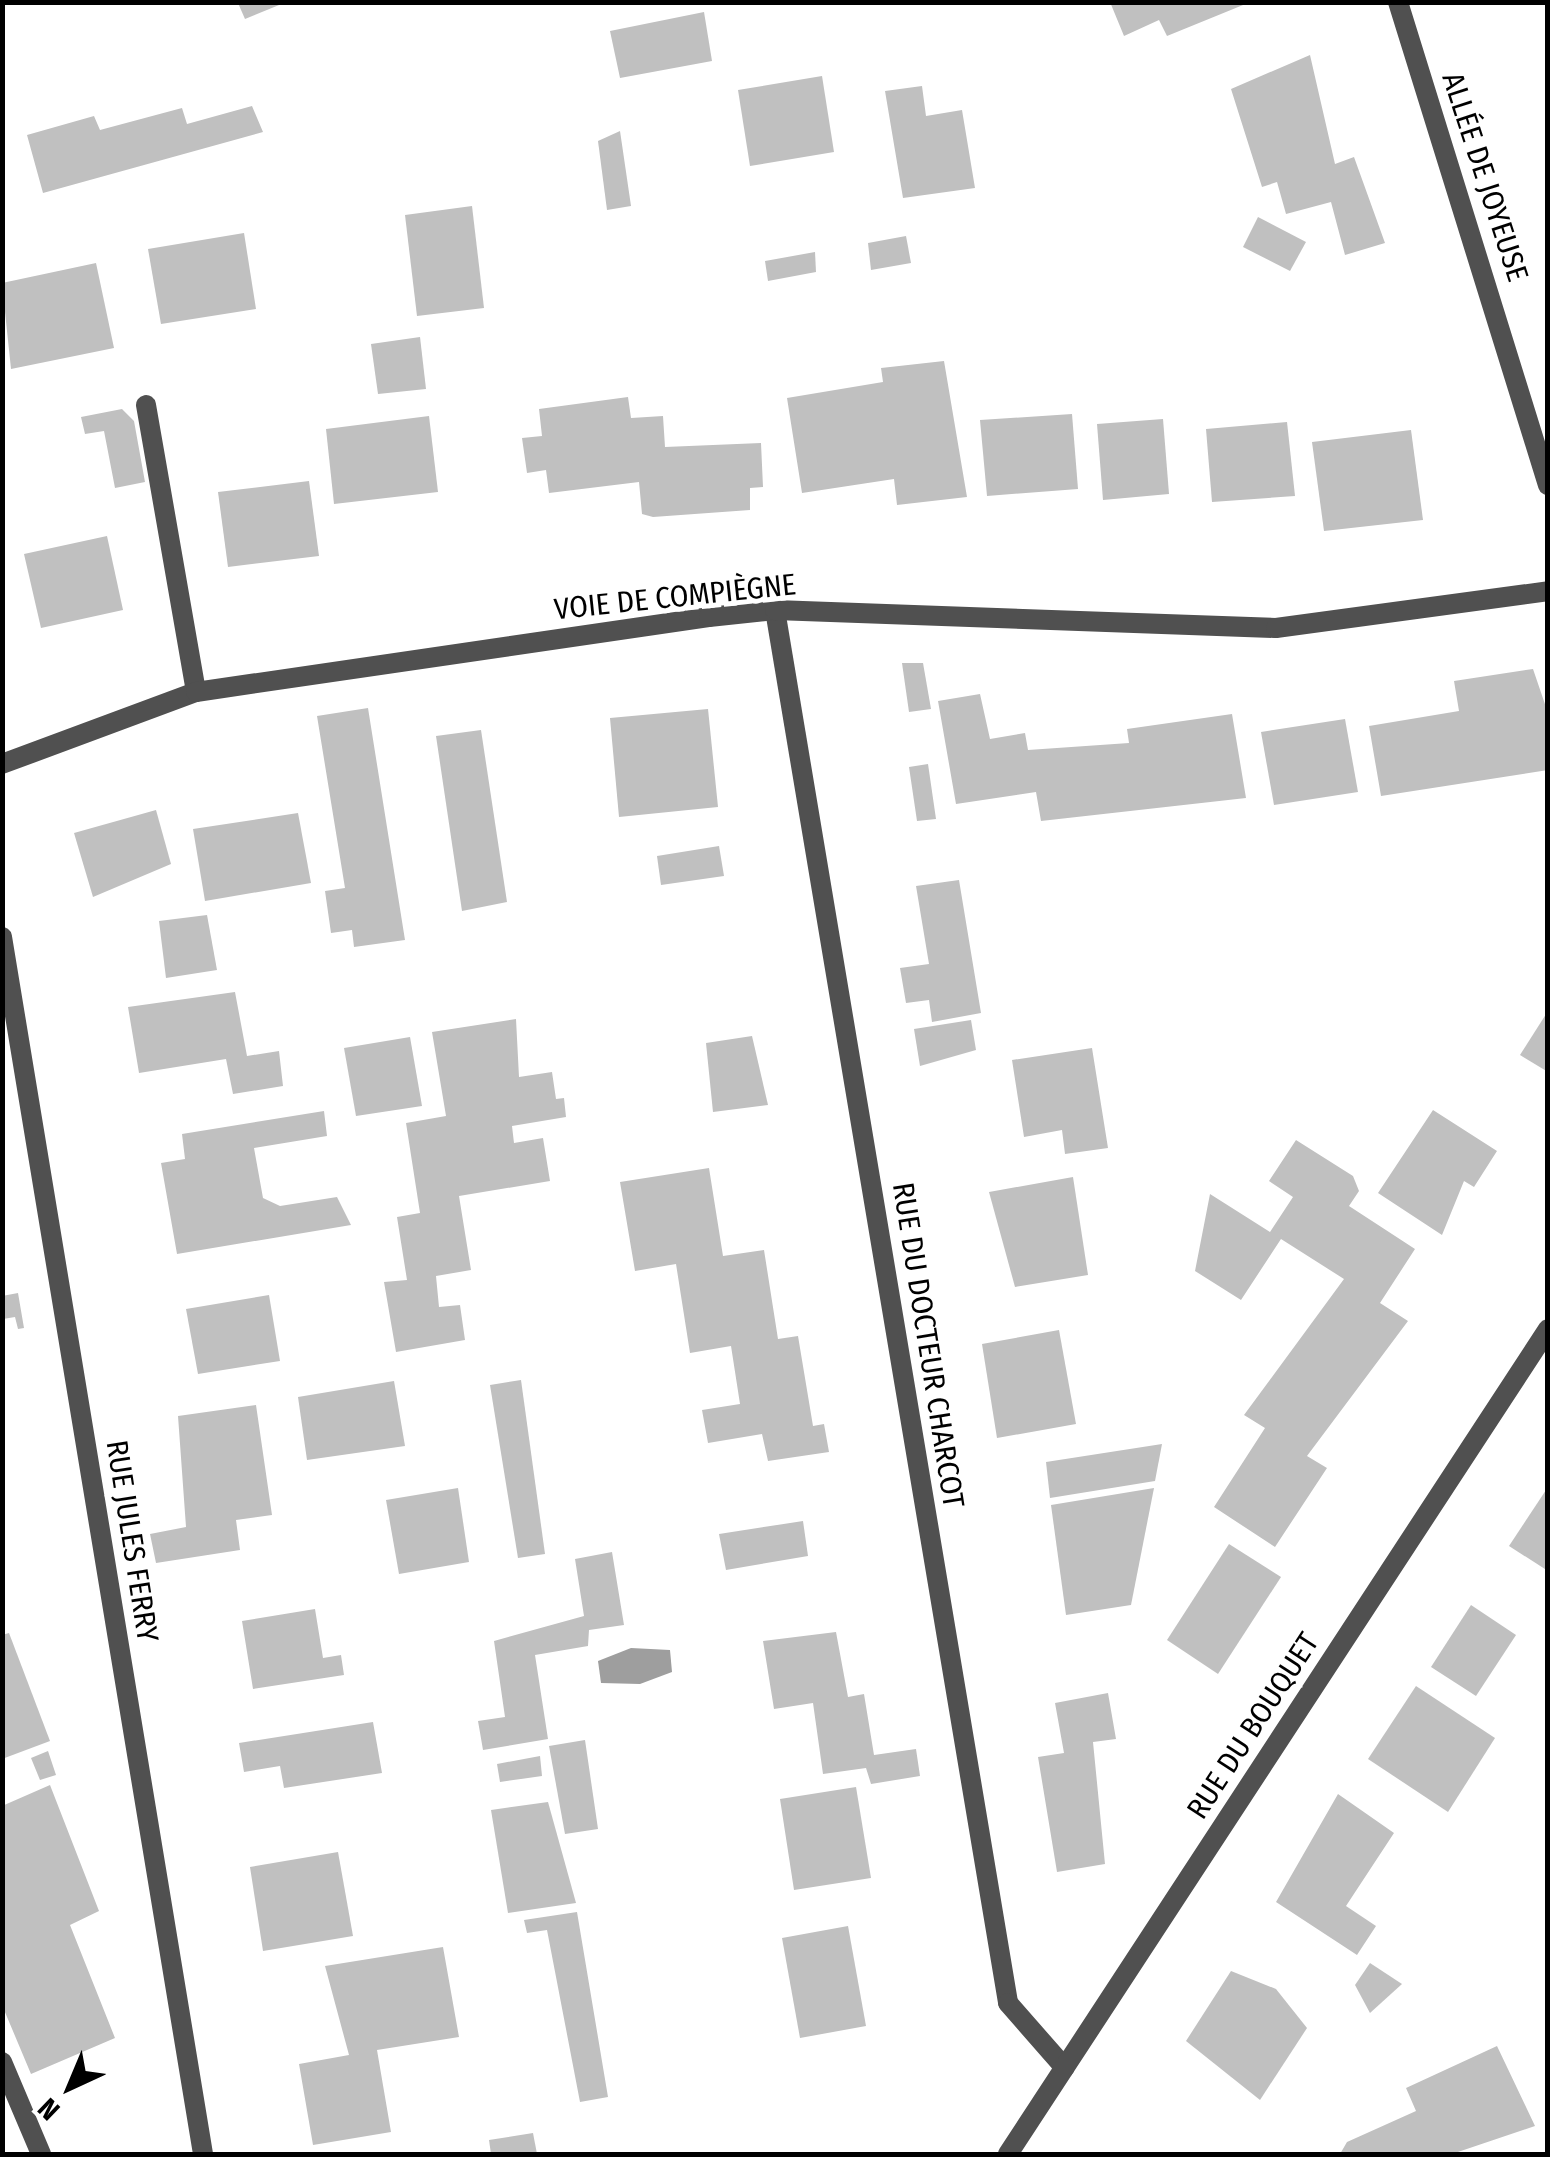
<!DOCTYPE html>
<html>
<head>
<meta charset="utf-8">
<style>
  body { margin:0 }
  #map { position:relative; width:1550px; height:2157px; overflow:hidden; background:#fff; font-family:"Fira Sans Condensed",sans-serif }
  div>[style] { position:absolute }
  .water>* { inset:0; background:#9e9e9e }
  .building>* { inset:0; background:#c0c0c0 }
  .service>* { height:20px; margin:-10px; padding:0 10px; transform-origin:10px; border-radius:10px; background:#505050 }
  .minor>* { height:20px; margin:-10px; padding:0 10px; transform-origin:10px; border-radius:10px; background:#505050 }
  span { translate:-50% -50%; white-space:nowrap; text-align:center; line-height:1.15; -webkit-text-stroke:10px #fff; paint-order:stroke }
  .street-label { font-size:30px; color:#000 }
  .frame { position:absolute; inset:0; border:5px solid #000; pointer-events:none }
  .north { position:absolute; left:20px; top:2037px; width:100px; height:100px; -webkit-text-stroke:8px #fff; paint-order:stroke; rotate:224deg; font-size:28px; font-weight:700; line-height:40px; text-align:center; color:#000 }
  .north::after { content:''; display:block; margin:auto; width:35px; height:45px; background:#000; clip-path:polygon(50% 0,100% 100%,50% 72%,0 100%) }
</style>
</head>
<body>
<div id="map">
  <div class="water">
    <i style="clip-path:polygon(631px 1648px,670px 1650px,672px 1672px,640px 1684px,601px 1683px,598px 1661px)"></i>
  </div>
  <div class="building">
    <i style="clip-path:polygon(1110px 2px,1248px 2px,1248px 3px,1167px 36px,1159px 20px,1124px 36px)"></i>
    <i style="clip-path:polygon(238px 3px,284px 3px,245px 19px)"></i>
    <i style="clip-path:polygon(704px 12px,712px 61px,620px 78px,610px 31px)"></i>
    <i style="clip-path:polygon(1310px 55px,1335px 164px,1354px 157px,1385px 243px,1345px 255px,1331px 202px,1286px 214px,1277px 182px,1262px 187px,1231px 89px)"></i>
    <i style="clip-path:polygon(822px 76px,834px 152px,750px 166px,738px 90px)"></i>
    <i style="clip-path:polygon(922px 86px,926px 116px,962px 110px,975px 188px,903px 198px,885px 91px)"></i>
    <i style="clip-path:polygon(252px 106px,263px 132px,43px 193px,27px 135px,94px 116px,100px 130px,182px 108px,187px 124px)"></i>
    <i style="clip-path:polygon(620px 131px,631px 206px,607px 210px,598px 141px)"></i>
    <i style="clip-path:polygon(472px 206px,484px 308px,417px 316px,405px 215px)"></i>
    <i style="clip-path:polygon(1258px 217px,1306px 242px,1290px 271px,1243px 247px)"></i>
    <i style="clip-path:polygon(244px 233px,256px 309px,161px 324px,148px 249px)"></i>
    <i style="clip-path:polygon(906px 236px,911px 263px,871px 270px,868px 243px)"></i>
    <i style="clip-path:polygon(815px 252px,816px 272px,768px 281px,765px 261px)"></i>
    <i style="clip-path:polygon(96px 263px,114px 348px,11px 369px,2px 283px)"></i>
    <i style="clip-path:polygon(420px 337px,426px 389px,378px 394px,371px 344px)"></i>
    <i style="clip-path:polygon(944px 361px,967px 497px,897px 505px,894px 479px,802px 493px,787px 398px,883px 382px,881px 368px)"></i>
    <i style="clip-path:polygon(628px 397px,631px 418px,663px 416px,665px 447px,761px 443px,763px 487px,750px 488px,750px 510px,653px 517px,642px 514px,639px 482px,549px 493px,546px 470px,527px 473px,522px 438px,542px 436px,539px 409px)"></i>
    <i style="clip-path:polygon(122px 409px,134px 421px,145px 482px,115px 488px,104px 431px,85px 434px,81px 417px)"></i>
    <i style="clip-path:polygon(1072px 414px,1078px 489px,987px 496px,980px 420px)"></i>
    <i style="clip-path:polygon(429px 416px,438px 492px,334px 504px,326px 429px)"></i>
    <i style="clip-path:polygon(1163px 419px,1169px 494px,1103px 500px,1097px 424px)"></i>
    <i style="clip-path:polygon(1287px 422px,1295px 496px,1212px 502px,1206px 429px)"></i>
    <i style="clip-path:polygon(1411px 430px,1423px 520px,1324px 531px,1312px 442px)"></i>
    <i style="clip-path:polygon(309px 481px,319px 556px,228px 567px,218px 492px)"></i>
    <i style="clip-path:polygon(107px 536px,123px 610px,41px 628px,24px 554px)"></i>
    <i style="clip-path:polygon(902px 663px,923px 663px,931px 709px,909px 712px)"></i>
    <i style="clip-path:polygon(1533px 669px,1548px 713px,1548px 770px,1381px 796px,1369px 726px,1459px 711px,1454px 681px)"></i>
    <i style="clip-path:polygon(980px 694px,990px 739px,1025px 733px,1028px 750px,1129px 743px,1127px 729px,1232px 714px,1246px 798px,1041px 821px,1036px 792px,956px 804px,938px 701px)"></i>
    <i style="clip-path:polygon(368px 708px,405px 940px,354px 947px,352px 930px,331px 933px,325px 891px,345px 888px,317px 716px)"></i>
    <i style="clip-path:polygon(708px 709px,718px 807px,619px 817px,610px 718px)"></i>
    <i style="clip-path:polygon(1345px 719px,1358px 792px,1274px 805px,1261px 732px)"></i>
    <i style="clip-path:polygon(481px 730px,507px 902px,462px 911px,436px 736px)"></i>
    <i style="clip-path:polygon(928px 764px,936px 819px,917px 821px,909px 767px)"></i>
    <i style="clip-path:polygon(156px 810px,171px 864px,93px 897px,74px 833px)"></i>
    <i style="clip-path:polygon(298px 813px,311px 883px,205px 901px,193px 829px)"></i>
    <i style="clip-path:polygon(719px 846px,724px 876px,661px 885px,657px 856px)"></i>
    <i style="clip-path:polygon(959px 880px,981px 1013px,932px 1022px,929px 1000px,906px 1003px,900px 968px,929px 964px,916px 886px)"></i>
    <i style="clip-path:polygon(207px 915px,217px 970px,166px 978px,159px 921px)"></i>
    <i style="clip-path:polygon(235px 992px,247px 1056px,279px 1051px,283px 1086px,233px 1094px,226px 1059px,139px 1073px,128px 1007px)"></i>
    <i style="clip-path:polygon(1548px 1011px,1548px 1072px,1520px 1055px)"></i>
    <i style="clip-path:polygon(516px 1019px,519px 1077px,552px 1072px,556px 1099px,564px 1098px,566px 1117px,512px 1126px,514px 1143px,543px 1138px,550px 1181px,459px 1196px,471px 1270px,436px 1276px,439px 1307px,460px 1305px,465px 1340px,396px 1352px,384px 1282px,407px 1280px,397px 1217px,420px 1213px,406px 1123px,446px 1116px,432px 1032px)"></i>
    <i style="clip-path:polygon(971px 1020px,976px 1050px,920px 1066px,914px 1029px)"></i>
    <i style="clip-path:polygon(752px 1036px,768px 1105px,713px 1112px,706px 1043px)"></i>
    <i style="clip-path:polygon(410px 1037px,422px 1106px,356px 1116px,344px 1048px)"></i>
    <i style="clip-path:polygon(1092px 1048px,1108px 1148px,1065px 1154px,1062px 1130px,1024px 1137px,1012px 1060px)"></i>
    <i style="clip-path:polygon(1433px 1110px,1497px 1151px,1474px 1187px,1464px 1181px,1442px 1235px,1378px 1193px)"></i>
    <i style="clip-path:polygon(324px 1111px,327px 1136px,254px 1148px,263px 1198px,280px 1206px,337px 1197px,351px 1225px,177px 1254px,161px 1163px,185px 1159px,182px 1134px)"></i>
    <i style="clip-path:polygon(1296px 1140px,1353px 1176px,1359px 1191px,1349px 1206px,1415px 1249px,1380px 1303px,1408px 1321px,1307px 1456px,1327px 1468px,1275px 1547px,1214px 1507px,1265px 1428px,1244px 1415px,1344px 1279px,1281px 1239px,1241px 1300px,1195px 1271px,1210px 1194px,1270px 1232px,1293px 1197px,1269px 1181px)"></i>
    <i style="clip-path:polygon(709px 1168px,723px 1256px,764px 1250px,778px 1339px,798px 1336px,813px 1426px,824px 1424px,829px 1452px,768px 1461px,762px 1434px,708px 1443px,702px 1410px,740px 1404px,731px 1346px,690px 1353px,676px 1264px,635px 1271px,620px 1182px)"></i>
    <i style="clip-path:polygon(1073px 1177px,1088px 1275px,1015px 1287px,989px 1192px)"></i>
    <i style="clip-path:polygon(18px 1293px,24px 1328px,18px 1329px,15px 1317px,3px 1319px,2px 1296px)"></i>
    <i style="clip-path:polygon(269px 1295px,280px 1361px,198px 1374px,186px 1309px)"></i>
    <i style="clip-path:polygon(1059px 1330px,1076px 1424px,997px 1438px,982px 1344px)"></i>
    <i style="clip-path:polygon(521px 1380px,545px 1554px,518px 1558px,490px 1385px)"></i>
    <i style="clip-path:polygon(394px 1381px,405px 1446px,307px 1460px,298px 1397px)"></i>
    <i style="clip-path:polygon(256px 1405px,272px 1515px,236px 1520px,240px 1550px,156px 1563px,150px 1534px,186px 1527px,178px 1416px)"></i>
    <i style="clip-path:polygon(1162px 1444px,1155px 1481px,1050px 1498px,1046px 1462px)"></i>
    <i style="clip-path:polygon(1548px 1487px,1548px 1571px,1509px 1546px)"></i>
    <i style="clip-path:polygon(458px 1488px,469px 1562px,399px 1574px,386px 1500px)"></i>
    <i style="clip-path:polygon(1154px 1488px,1131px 1605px,1066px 1615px,1051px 1505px)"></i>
    <i style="clip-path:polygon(803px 1521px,808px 1556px,726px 1570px,719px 1534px)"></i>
    <i style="clip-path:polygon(1229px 1544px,1281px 1577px,1218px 1674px,1167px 1640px)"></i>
    <i style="clip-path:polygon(612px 1552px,624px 1625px,589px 1630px,588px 1646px,535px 1655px,548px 1739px,483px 1750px,478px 1721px,505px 1717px,494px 1641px,584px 1616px,575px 1559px)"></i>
    <i style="clip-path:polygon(1471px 1605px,1516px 1635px,1476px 1696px,1431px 1667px)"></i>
    <i style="clip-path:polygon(315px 1609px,323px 1658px,341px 1655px,344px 1675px,253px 1689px,242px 1621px)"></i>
    <i style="clip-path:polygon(836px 1632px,848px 1697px,864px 1694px,874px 1755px,916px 1749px,920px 1776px,871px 1784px,866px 1768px,823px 1774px,813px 1703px,774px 1709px,763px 1641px)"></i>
    <i style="clip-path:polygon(9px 1633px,50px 1741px,2px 1759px,2px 1635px)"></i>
    <i style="clip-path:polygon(1416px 1686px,1495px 1738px,1448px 1812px,1368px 1759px)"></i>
    <i style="clip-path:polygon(1108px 1693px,1116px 1739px,1093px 1742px,1105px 1864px,1057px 1872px,1038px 1757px,1064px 1753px,1055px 1703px)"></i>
    <i style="clip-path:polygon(373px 1722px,382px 1773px,284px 1788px,280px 1766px,244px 1772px,239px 1743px)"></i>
    <i style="clip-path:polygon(585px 1740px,598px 1829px,565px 1834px,549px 1746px)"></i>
    <i style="clip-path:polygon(48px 1751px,56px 1775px,40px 1780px,31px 1758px)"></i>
    <i style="clip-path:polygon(540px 1756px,542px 1776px,500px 1782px,497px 1764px)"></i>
    <i style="clip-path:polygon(50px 1785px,99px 1911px,70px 1925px,115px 2038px,31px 2074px,2px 2005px,2px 1806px)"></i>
    <i style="clip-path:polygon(856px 1787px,871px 1878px,794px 1890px,780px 1799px)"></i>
    <i style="clip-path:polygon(1338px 1794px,1394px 1833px,1346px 1906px,1376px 1926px,1357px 1955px,1276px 1902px)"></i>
    <i style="clip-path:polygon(548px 1802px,576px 1903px,508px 1913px,491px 1810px)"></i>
    <i style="clip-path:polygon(338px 1852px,353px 1936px,263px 1951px,250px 1867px)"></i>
    <i style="clip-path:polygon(577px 1912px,608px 2097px,580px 2102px,547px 1930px,527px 1933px,524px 1920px)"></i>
    <i style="clip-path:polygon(848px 1926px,866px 2026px,800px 2038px,782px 1938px)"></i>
    <i style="clip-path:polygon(443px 1947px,459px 2037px,377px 2050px,391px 2132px,313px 2145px,299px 2064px,349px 2055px,325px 1966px)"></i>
    <i style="clip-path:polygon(1370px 1963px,1402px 1984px,1370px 2013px,1355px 1985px)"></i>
    <i style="clip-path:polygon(1231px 1971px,1276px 1989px,1307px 2028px,1260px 2100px,1186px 2041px)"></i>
    <i style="clip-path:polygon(1497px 2046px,1535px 2126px,1452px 2154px,1340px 2154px,1347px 2142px,1416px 2111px,1406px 2088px)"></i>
    <i style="clip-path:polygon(533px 2133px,537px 2154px,491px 2154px,489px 2140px)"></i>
  </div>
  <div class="service">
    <i style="left:146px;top:405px;width:291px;rotate:80.1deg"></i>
    <i style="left:2px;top:2062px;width:100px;rotate:67deg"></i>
  </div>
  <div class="minor">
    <i style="left:1398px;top:2px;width:506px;rotate:72.75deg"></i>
    <i style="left:775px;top:610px;width:1412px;rotate:80.5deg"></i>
    <i style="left:1008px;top:2003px;width:86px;rotate:48.8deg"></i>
    <i style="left:2px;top:764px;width:207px;rotate:-20.4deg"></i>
    <i style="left:196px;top:692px;width:518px;rotate:-8.32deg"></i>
    <i style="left:709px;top:617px;width:66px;rotate:-6.1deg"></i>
    <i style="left:775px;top:610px;width:501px;rotate:2.06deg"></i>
    <i style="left:1276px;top:628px;width:275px;rotate:-7.7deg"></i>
    <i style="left:2px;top:937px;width:1233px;rotate:80.62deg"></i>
    <i style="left:1008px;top:2154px;width:986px;rotate:-56.79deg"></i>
  </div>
  <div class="street-label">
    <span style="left:1485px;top:177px;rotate:72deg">ALLÉE DE JOYEUSE</span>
    <span style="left:675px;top:597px;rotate:-6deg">VOIE DE COMPIÈGNE</span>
    <span style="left:928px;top:1345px;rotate:81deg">RUE DU DOCTEUR CHARCOT</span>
    <span style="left:132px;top:1541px;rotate:81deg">RUE JULES FERRY</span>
    <span style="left:1253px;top:1726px;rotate:-57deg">RUE DU BOUQUET</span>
  </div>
  <div class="frame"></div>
  <div class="north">N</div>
</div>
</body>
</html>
